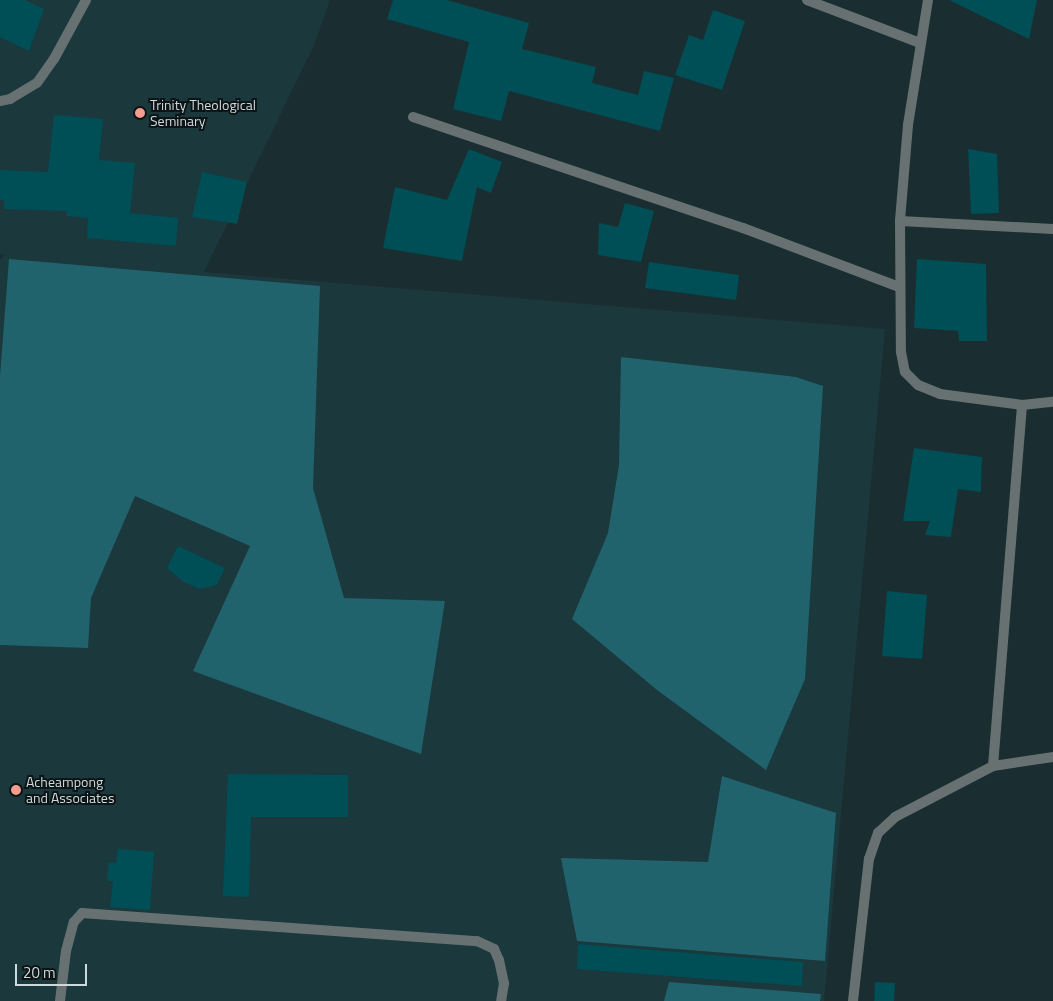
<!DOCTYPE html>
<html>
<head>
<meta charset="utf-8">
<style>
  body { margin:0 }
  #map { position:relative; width:1053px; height:1001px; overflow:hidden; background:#1a2e31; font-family:"Titillium Web",sans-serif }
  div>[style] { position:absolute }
  .built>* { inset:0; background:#1b383d }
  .forest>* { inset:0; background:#21636c }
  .building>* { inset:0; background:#004e56 }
  .service>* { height:10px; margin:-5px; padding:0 5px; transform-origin:5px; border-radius:5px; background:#677172 }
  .minor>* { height:10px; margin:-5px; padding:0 5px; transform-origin:5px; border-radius:5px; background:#677172 }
  .dots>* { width:14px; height:14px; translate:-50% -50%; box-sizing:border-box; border:2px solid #0c1415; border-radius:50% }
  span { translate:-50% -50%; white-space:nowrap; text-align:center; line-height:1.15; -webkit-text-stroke:4px #0c1415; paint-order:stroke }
  .poi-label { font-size:14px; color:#ced9db }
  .left { translate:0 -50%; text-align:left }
  .scale { position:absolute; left:15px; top:964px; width:72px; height:22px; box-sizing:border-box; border:2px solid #ced9db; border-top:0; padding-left:6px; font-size:15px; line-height:18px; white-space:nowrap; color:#ced9db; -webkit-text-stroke:4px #0c1415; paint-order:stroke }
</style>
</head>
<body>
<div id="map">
  <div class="built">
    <i style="clip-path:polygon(0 0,330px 0,314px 45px,204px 272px,885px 329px,824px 1001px,0 1001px,0 260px,5px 254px,0 254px)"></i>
  </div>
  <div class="forest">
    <i style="clip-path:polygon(9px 259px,320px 286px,313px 488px,344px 598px,445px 601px,421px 754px,193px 671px,250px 546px,135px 496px,91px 598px,88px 648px,0 645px,0 376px)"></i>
    <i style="clip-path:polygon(621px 357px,796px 377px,823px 386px,805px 679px,766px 770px,657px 690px,572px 619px,608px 533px,619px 465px)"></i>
    <i style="clip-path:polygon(722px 776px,836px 813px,825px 961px,577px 941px,561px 858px,708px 862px)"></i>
    <i style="clip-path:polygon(669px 982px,821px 994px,820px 1001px,664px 1001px)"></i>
  </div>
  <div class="building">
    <i style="clip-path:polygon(0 0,25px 0,44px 9px,29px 51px,0 37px)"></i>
    <i style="clip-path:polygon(393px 0,447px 0,529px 23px,522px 49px,596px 67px,592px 83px,638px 95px,644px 71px,674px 78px,660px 131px,509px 91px,501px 121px,453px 109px,469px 42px,387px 19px)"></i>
    <i style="clip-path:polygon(949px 0,1037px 0,1029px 39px)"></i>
    <i style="clip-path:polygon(713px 10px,745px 21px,722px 90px,675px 75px,689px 35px,703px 40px)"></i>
    <i style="clip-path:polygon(54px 115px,103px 119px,99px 160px,135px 163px,130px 213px,178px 218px,176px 246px,87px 238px,88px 218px,66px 216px,67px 211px,4px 209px,4px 200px,0 200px,0 170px,48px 172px)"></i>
    <i style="clip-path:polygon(469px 149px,502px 162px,491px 193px,477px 187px,462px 261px,383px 248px,395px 187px,447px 200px)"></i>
    <i style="clip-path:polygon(968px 149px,997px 154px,999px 213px,971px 214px)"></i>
    <i style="clip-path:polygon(202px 172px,247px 182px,237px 224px,192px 217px)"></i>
    <i style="clip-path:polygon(625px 203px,654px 211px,641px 262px,598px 255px,599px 223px,618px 227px)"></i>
    <i style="clip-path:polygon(917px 259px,986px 264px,987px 341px,959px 341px,958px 331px,914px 328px)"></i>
    <i style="clip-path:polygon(649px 262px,739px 275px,736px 300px,645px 288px)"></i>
    <i style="clip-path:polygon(914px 448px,982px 457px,981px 492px,958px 489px,951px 537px,925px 535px,930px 521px,903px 521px)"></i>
    <i style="clip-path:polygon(178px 546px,225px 568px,217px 585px,199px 589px,182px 581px,167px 568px)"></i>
    <i style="clip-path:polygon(887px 591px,927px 595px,922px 659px,882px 656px)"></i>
    <i style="clip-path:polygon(228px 774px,348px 775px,348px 817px,251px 817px,249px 897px,223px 896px)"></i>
    <i style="clip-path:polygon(118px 849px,154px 852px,150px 910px,110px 907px,113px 881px,107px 881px,109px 862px,116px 863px)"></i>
    <i style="clip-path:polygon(578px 944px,803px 962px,802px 986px,577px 969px)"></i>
    <i style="clip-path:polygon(875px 982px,895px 983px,894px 1001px,874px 1001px)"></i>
  </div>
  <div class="service">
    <i style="left:0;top:101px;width:10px;rotate:-11deg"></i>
    <i style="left:10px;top:99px;width:31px;rotate:-31deg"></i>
    <i style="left:37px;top:83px;width:29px;rotate:-55deg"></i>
    <i style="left:54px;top:59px;width:67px;rotate:-61.5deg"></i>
    <i style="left:60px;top:1001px;width:50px;rotate:-83.2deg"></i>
    <i style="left:66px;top:951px;width:30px;rotate:-75deg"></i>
    <i style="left:74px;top:922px;width:12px;rotate:-48deg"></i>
    <i style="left:82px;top:913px;width:396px;rotate:4.1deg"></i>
    <i style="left:477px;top:941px;width:19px;rotate:25deg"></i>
    <i style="left:494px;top:949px;width:12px;rotate:66deg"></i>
    <i style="left:499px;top:960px;width:24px;rotate:78deg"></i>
    <i style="left:504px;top:983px;width:18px;rotate:99deg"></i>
  </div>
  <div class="minor">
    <i style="left:807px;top:0;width:121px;rotate:20.8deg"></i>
    <i style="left:928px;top:0;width:127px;rotate:99.1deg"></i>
    <i style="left:908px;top:125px;width:96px;rotate:94.8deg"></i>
    <i style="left:900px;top:221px;width:131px;rotate:89.6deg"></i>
    <i style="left:901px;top:352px;width:20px;rotate:79deg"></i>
    <i style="left:905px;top:372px;width:18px;rotate:45deg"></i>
    <i style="left:918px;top:385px;width:24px;rotate:22deg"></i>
    <i style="left:940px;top:394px;width:83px;rotate:7.6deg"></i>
    <i style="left:1022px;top:405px;width:31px;rotate:-6deg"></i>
    <i style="left:413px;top:117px;width:348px;rotate:18.6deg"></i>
    <i style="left:743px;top:228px;width:167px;rotate:20.7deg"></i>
    <i style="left:900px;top:221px;width:153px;rotate:3deg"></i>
    <i style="left:993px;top:766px;width:362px;rotate:-85.4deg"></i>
    <i style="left:853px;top:1001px;width:143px;rotate:-83.6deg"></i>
    <i style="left:869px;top:859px;width:28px;rotate:-71deg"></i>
    <i style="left:878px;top:833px;width:23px;rotate:-43deg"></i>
    <i style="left:895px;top:817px;width:110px;rotate:-27.5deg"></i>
    <i style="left:993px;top:766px;width:61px;rotate:-8.5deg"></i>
  </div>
  <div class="dots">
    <i style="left:140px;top:113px;background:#f59c91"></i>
    <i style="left:16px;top:790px;background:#f59c91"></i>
  </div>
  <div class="poi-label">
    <span class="left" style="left:150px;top:113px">Trinity Theological<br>Seminary</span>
    <span class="left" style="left:26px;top:790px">Acheampong<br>and Associates</span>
  </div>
  <div class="scale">20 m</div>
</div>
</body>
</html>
